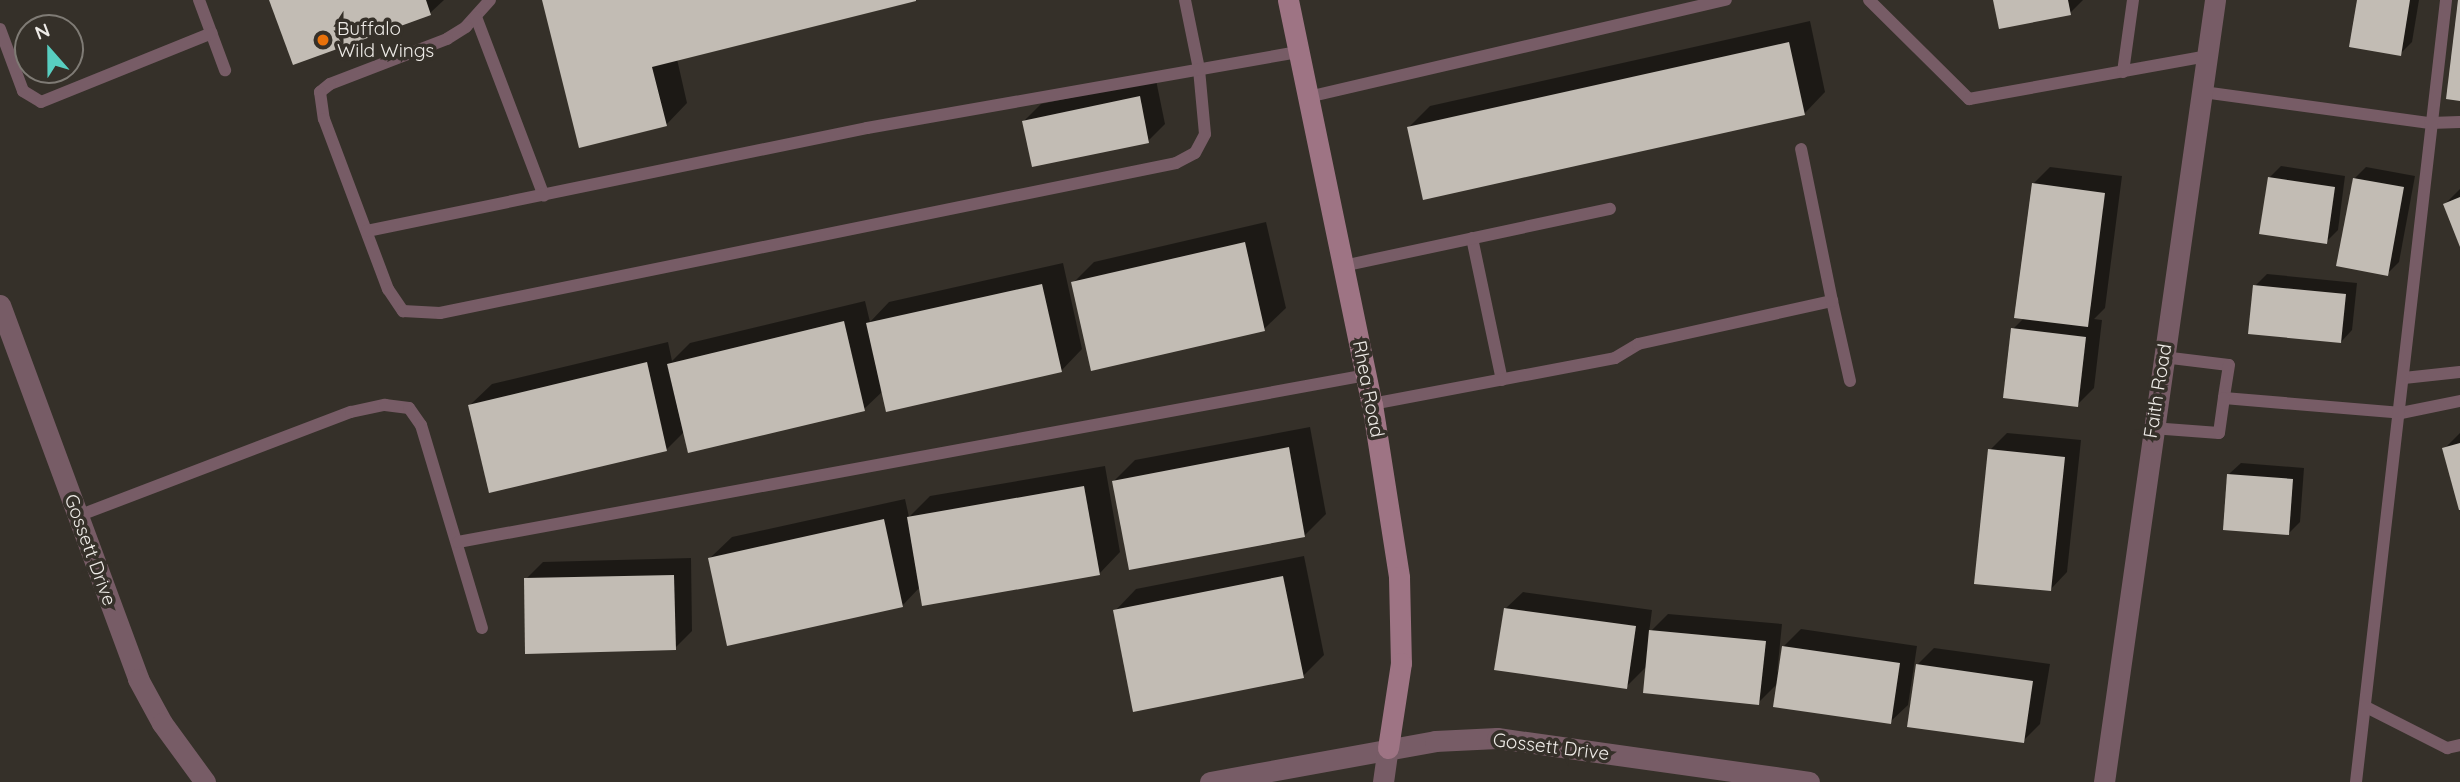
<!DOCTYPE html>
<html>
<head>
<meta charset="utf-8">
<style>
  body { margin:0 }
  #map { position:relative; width:2460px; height:782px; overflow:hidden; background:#353029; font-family:Quicksand,sans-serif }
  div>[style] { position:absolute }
  .shadow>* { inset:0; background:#0007 }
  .building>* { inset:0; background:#c2bcb4 }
  .lane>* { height:12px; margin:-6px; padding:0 6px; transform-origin:6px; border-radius:6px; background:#775c66 }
  .street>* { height:21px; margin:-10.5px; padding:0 10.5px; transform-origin:10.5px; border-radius:10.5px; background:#775c66 }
  .secondary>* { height:21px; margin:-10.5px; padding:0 10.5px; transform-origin:10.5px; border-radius:10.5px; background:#9e7484 }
  .dots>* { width:19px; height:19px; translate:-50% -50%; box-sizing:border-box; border:4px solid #353029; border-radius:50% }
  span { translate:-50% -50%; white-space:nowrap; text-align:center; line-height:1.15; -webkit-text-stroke:7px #353029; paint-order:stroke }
  .poi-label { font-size:19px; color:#eeebe7 }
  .left { translate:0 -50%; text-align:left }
  .street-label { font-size:19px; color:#eeebe7 }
  .north { position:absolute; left:14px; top:14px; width:70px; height:70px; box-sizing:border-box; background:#353029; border:2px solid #7f7b75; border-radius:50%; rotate:339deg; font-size:19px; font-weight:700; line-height:28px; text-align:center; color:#eeebe7 }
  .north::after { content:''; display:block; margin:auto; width:24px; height:32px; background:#58cec1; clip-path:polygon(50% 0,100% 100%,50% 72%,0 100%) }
</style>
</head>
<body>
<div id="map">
  <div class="shadow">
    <i style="clip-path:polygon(271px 0,444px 0,430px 13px)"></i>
    <i style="clip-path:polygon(544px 0,913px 0,677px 59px,687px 103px,666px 125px)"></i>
    <i style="clip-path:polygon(1995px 0,2083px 0,2070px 13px)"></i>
    <i style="clip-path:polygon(2359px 0,2419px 0,2412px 42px,2400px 54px)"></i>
    <i style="clip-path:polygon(1810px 21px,1825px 92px,1804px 114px,1409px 127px,1430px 106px)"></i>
    <i style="clip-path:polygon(1156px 80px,1165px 124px,1148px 141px,1024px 121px,1041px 104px)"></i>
    <i style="clip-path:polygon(2281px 166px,2345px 176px,2338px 230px,2326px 242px,2269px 178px)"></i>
    <i style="clip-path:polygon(2050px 167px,2122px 176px,2105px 308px,2094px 319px,2102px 320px,2094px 388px,2077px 405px,2013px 329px,2024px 318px,2033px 184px)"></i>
    <i style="clip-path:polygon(2366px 167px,2415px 176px,2399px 262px,2387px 274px,2354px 179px)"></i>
    <i style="clip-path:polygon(2460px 189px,2460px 243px,2445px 204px)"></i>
    <i style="clip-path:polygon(1266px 222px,1286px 308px,1264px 329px,1073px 283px,1094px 262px)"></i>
    <i style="clip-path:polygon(1063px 263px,1082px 349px,1061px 371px,883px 391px,864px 409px,685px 431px,667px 449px,470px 405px,492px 384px,668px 342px,672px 361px,690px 343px,865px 301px,870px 322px,889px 302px)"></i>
    <i style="clip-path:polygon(2267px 274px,2357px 283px,2352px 330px,2341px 342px,2255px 286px)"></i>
    <i style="clip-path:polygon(1310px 427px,1326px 514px,1305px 535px,1114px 481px,1135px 460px)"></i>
    <i style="clip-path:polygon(2007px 433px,2081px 440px,2067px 572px,2050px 590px,1990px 450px)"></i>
    <i style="clip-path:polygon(2460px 433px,2460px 506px,2444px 449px)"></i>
    <i style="clip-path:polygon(2241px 463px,2304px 468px,2300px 522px,2288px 534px,2229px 474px)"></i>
    <i style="clip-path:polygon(1105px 466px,1120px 552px,1099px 574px,920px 587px,902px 606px,710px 558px,732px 537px,905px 499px,909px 517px,930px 496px)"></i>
    <i style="clip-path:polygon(1304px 556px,1324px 655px,1303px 676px,1115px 611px,1136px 589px)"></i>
    <i style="clip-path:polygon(691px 558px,692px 631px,675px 648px,526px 579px,543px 562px)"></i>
    <i style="clip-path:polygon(1523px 592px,1652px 610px,1649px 633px,1668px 614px,1782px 624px,1777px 674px,1784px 646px,1801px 629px,1917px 646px,1908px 705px,1890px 722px,1778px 683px,1758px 703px,1647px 666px,1626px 687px,1505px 609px)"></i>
    <i style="clip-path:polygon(1934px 648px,2050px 664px,2040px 724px,2023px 741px,1917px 665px)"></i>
  </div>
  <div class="building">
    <i style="clip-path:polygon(269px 0,426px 0,431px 15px,293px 65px)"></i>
    <i style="clip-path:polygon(542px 0,916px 0,916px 1px,652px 67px,667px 126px,579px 148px)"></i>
    <i style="clip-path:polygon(1993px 0,2068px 0,2071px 15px,1999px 29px)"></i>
    <i style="clip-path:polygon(2357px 0,2410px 0,2401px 56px,2349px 47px)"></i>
    <i style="clip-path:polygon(2458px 0,2460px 0,2460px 101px,2446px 99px)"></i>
    <i style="clip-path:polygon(1789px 42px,1805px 115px,1423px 200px,1407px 127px)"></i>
    <i style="clip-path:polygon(1140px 96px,1149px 143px,1032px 167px,1022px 121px)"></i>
    <i style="clip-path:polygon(2268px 177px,2335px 187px,2327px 244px,2259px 234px)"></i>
    <i style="clip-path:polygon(2353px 178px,2404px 187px,2388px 276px,2336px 266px)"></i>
    <i style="clip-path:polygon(2032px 183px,2105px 193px,2088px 327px,2014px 318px)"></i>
    <i style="clip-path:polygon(2460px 197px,2460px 247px,2443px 204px)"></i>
    <i style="clip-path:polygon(1245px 242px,1265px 331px,1091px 371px,1071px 282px)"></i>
    <i style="clip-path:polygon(1042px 284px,1062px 372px,886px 412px,866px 323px)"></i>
    <i style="clip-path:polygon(2253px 285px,2346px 294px,2341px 343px,2248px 334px)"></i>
    <i style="clip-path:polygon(844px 321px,865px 411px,688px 453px,667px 364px)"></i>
    <i style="clip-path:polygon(2011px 328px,2086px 337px,2078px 407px,2003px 398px)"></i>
    <i style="clip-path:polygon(647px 362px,667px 451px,489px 493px,468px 405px)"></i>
    <i style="clip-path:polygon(2460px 443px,2460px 510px,2459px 510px,2442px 448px)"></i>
    <i style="clip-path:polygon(1289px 447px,1305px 537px,1129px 570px,1112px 481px)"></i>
    <i style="clip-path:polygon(1988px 449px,2065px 457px,2051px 591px,1974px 584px)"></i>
    <i style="clip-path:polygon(2227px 474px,2293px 479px,2289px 535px,2223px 530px)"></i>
    <i style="clip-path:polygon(1084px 486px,1100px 575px,922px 606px,907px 517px)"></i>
    <i style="clip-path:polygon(884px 519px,903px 607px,727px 646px,708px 558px)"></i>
    <i style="clip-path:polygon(674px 575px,676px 650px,525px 654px,524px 578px)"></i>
    <i style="clip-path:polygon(1283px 576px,1304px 678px,1133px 712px,1113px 610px)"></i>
    <i style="clip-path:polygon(1504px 608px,1636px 626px,1627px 689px,1494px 670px)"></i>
    <i style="clip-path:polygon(1649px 630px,1766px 641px,1759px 705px,1643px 693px)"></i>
    <i style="clip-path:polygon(1782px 646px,1900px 663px,1891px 724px,1773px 707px)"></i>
    <i style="clip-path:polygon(1916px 664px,2033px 681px,2024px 743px,1907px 727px)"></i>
  </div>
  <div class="lane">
    <i style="left:199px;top:0;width:75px;rotate:69.6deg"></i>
    <i style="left:490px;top:0;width:36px;rotate:132deg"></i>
    <i style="left:466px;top:27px;width:22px;rotate:148deg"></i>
    <i style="left:447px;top:39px;width:125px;rotate:159deg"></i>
    <i style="left:330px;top:84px;width:13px;rotate:141deg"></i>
    <i style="left:320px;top:92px;width:27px;rotate:82deg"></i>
    <i style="left:324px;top:119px;width:182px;rotate:69.4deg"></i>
    <i style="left:388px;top:289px;width:27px;rotate:56deg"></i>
    <i style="left:403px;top:311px;width:37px;rotate:3deg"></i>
    <i style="left:440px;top:313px;width:751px;rotate:-11.52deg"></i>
    <i style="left:1176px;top:163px;width:21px;rotate:-28deg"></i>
    <i style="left:1195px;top:153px;width:21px;rotate:-62deg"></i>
    <i style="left:1205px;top:134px;width:65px;rotate:-95.3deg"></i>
    <i style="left:1199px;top:69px;width:70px;rotate:-101.5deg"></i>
    <i style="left:1869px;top:0;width:141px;rotate:44.7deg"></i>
    <i style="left:1969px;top:99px;width:243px;rotate:-10.2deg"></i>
    <i style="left:476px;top:17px;width:191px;rotate:69.2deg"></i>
    <i style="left:0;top:29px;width:66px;rotate:69.6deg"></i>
    <i style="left:23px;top:91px;width:21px;rotate:31deg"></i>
    <i style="left:41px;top:102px;width:184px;rotate:-22deg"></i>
    <i style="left:2123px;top:72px;width:73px;rotate:-82.1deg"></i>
    <i style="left:2203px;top:92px;width:229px;rotate:7.8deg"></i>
    <i style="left:2430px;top:123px;width:30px;rotate:-2deg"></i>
    <i style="left:1308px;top:97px;width:429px;rotate:-13.1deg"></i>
    <i style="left:367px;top:231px;width:510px;rotate:-11.64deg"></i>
    <i style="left:867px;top:128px;width:439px;rotate:-10deg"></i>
    <i style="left:1472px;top:238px;width:145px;rotate:78.1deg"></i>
    <i style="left:1343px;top:266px;width:273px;rotate:-12.1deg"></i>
    <i style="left:1832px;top:301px;width:82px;rotate:77.3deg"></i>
    <i style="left:2163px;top:357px;width:66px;rotate:6.9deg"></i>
    <i style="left:2229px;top:365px;width:33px;rotate:99deg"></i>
    <i style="left:2224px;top:398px;width:178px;rotate:4.8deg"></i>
    <i style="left:2401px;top:413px;width:60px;rotate:-11.5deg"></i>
    <i style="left:2404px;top:378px;width:56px;rotate:-6.1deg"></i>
    <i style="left:1372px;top:404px;width:247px;rotate:-10.7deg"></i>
    <i style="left:1615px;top:358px;width:27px;rotate:-31deg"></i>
    <i style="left:1638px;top:344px;width:199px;rotate:-12.5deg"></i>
    <i style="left:1832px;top:301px;width:155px;rotate:-101.5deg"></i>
    <i style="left:2152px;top:428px;width:67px;rotate:4.3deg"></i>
    <i style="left:2219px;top:433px;width:35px;rotate:-82deg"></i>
    <i style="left:78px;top:516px;width:292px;rotate:-20.9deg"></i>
    <i style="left:351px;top:412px;width:35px;rotate:-12deg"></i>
    <i style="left:385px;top:405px;width:24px;rotate:7deg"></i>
    <i style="left:409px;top:408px;width:21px;rotate:55deg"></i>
    <i style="left:421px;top:425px;width:212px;rotate:73.3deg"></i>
    <i style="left:458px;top:542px;width:923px;rotate:-10.42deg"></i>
    <i style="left:2368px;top:708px;width:89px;rotate:26.9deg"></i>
    <i style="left:2447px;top:748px;width:13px;rotate:-13deg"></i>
    <i style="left:2356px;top:782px;width:787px;rotate:-83.43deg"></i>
  </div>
  <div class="street">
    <i style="left:0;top:305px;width:399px;rotate:69.7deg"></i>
    <i style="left:138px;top:679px;width:50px;rotate:61.4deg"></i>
    <i style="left:162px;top:723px;width:73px;rotate:53.9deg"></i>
    <i style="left:1210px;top:782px;width:229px;rotate:-10.3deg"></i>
    <i style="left:1435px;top:741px;width:62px;rotate:-2.8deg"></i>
    <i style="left:1497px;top:738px;width:315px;rotate:8deg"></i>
    <i style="left:1383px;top:782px;width:34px;rotate:-82deg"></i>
    <i style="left:2104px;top:782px;width:790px;rotate:-81.92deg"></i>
  </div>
  <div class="secondary">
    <i style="left:1288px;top:0;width:413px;rotate:78.3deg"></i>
    <i style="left:1372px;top:404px;width:175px;rotate:81.1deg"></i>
    <i style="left:1399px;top:577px;width:86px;rotate:88.7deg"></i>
    <i style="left:1401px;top:663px;width:86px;rotate:98.7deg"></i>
  </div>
  <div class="dots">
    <i style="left:323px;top:40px;background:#e8710a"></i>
  </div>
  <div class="poi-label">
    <span class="left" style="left:337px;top:40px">Buffalo<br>Wild Wings</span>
  </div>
  <div class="street-label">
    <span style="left:1368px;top:389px;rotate:79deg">Rhea Road</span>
    <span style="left:2158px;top:391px;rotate:-81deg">Faith Road</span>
    <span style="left:90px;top:550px;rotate:70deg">Gossett Drive</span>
    <span style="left:1551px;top:747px;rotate:7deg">Gossett Drive</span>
  </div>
  <div class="north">N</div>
</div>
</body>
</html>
